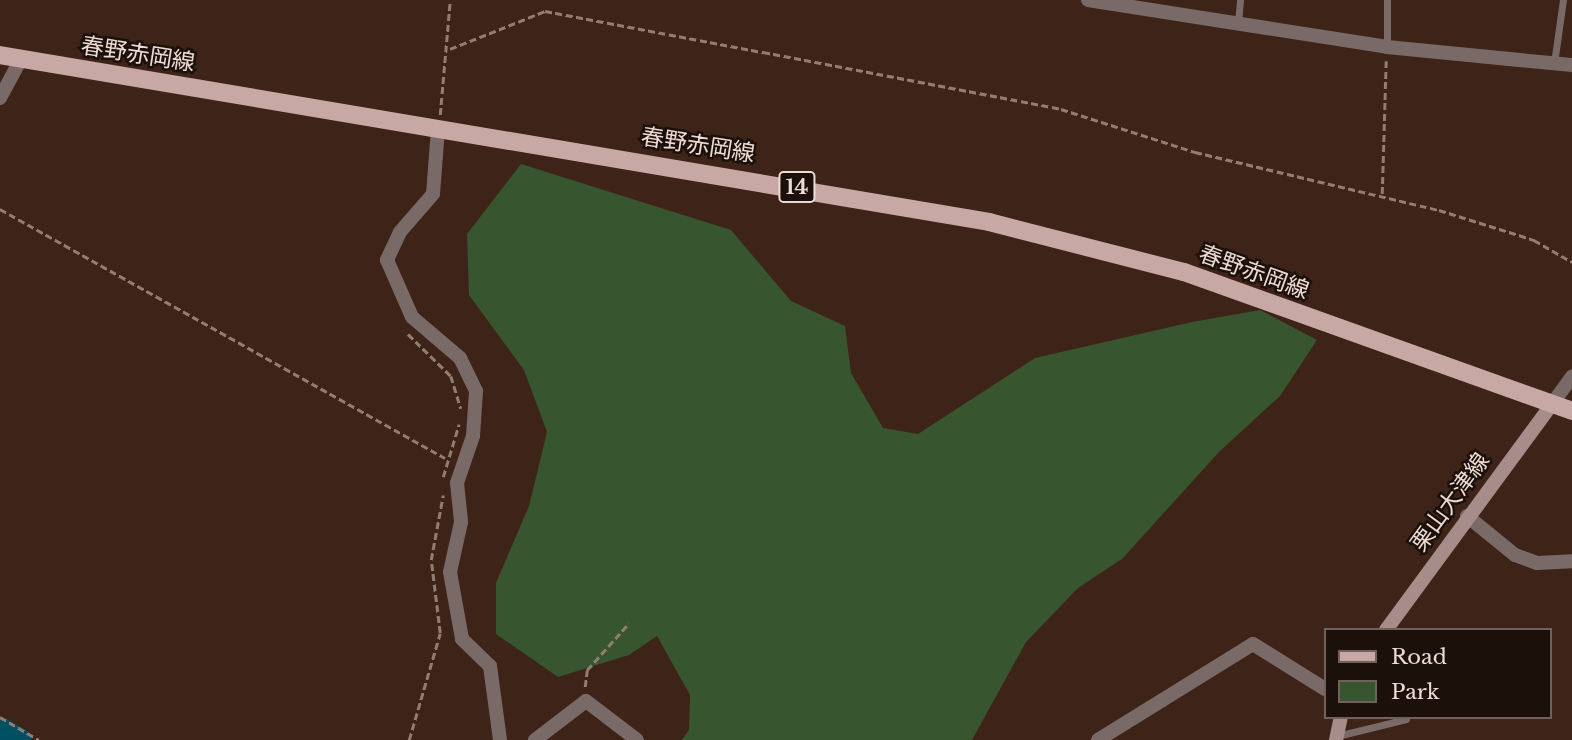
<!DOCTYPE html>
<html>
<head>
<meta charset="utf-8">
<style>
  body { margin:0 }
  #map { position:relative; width:1572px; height:740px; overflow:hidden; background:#3e2318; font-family:"Libre Baskerville","Noto Sans JP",serif }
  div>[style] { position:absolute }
  .green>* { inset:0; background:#37552e }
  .river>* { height:24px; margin:-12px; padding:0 12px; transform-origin:12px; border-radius:12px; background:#005062 }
  .path>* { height:2.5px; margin-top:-1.25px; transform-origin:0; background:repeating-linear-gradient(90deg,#927c73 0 7px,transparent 0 10.5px) }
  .service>* { height:7px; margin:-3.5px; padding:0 3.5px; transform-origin:3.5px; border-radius:3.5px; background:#796a68 }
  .minor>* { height:14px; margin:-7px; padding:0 7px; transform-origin:7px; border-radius:7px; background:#796a68 }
  .tertiary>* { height:14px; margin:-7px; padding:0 7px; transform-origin:7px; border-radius:7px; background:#796a68 }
  .secondary>* { height:14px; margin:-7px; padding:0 7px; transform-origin:7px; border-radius:7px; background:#a68d8a }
  .primary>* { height:18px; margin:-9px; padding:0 9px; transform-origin:9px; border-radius:9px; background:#c8a8a5 }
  span { translate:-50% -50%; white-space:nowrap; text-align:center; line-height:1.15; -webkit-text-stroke:5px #1c100b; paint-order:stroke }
  .shield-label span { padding:2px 5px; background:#1c100b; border:2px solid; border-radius:5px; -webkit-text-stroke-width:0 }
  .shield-label { font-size:21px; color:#eddbd4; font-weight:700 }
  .street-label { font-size:23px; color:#eddbd4 }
  .legend { position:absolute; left:1324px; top:628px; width:228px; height:91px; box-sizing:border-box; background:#1c100b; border:2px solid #70615b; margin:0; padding:9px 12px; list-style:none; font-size:21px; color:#eddbd4 }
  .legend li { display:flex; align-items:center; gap:14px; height:35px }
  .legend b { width:35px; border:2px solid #70615b }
</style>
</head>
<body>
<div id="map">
  <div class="green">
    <i style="clip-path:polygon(521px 164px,731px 230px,791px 301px,845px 326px,851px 373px,883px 428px,918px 434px,1035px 358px,1192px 322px,1260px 310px,1317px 340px,1280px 396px,1219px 452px,1122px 559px,1078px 588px,1026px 642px,972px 740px,682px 740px,689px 730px,690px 695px,657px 636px,629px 655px,558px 677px,496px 634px,496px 583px,529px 506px,547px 432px,524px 370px,469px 295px,467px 234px)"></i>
  </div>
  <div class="river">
    <i style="left:0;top:729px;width:22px;rotate:30deg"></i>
  </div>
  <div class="path">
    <i style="left:450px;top:49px;width:102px;rotate:-21.8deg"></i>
    <i style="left:545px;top:11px;width:222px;rotate:10.7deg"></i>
    <i style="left:763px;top:52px;width:303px;rotate:10.8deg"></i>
    <i style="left:1061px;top:109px;width:141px;rotate:17.8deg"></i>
    <i style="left:1195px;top:152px;width:251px;rotate:13.4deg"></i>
    <i style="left:1439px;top:210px;width:100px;rotate:17.5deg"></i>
    <i style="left:1534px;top:240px;width:44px;rotate:30.1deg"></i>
    <i style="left:440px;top:115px;width:115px;rotate:-85deg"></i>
    <i style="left:1382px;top:194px;width:133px;rotate:-88.3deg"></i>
    <i style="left:0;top:209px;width:510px;rotate:29.23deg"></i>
    <i style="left:408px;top:334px;width:60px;rotate:44.3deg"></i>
    <i style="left:451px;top:376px;width:34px;rotate:73deg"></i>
    <i style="left:443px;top:477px;width:55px;rotate:-73.2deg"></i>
    <i style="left:585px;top:687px;width:17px;rotate:-83deg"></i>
    <i style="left:587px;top:670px;width:63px;rotate:-48.2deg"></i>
    <i style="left:0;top:717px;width:45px;rotate:30.5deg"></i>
    <i style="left:409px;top:740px;width:111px;rotate:-73.8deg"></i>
    <i style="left:440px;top:633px;width:74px;rotate:-97deg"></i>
    <i style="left:431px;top:560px;width:66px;rotate:-79.5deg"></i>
  </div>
  <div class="service">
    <i style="left:1238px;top:23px;width:23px;rotate:-85deg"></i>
    <i style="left:1387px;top:47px;width:47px;rotate:-90deg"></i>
    <i style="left:1554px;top:63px;width:64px;rotate:-81.9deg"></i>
    <i style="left:1337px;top:736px;width:71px;rotate:-13.8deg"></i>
  </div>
  <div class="minor">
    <i style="left:438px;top:129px;width:65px;rotate:94.4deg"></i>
    <i style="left:433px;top:194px;width:50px;rotate:131deg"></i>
    <i style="left:400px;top:232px;width:31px;rotate:115deg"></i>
    <i style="left:387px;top:260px;width:62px;rotate:66.3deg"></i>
    <i style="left:412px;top:317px;width:63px;rotate:40.5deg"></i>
    <i style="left:460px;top:358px;width:37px;rotate:64deg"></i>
    <i style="left:476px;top:391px;width:45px;rotate:93.8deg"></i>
    <i style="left:473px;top:436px;width:50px;rotate:108.8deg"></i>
    <i style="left:457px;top:483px;width:39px;rotate:84deg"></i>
    <i style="left:461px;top:522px;width:51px;rotate:102.4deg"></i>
    <i style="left:450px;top:572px;width:68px;rotate:79.8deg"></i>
    <i style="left:462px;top:639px;width:39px;rotate:44deg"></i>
    <i style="left:490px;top:666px;width:75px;rotate:82.3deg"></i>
    <i style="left:1552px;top:404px;width:34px;rotate:-54deg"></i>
    <i style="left:1467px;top:516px;width:62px;rotate:39.1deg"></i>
    <i style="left:1515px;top:555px;width:23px;rotate:20deg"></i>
    <i style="left:1537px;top:563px;width:35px;rotate:-3deg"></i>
    <i style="left:535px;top:740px;width:64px;rotate:-37.4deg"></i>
    <i style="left:586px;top:701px;width:64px;rotate:37.4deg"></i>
    <i style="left:1098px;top:740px;width:182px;rotate:-31.8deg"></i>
    <i style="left:1253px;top:644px;width:85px;rotate:32deg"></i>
  </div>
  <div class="tertiary">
    <i style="left:1088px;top:0;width:303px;rotate:8.9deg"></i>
    <i style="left:1387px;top:47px;width:186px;rotate:5.6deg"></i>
    <i style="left:0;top:98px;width:44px;rotate:-61.7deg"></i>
  </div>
  <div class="secondary">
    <i style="left:1386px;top:630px;width:280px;rotate:-53.7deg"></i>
    <i style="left:1336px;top:740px;width:24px;rotate:-78deg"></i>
  </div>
  <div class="primary">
    <i style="left:0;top:55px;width:1003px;rotate:9.58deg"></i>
    <i style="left:989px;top:222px;width:201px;rotate:14.4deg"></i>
    <i style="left:1184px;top:272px;width:412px;rotate:19.7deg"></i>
  </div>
  <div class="shield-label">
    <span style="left:797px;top:187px">14</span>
  </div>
  <div class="street-label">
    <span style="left:138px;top:54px;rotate:9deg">春野赤岡線</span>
    <span style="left:698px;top:145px;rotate:9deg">春野赤岡線</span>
    <span style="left:1254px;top:272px;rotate:20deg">春野赤岡線</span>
    <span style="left:1450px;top:502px;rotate:-54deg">栗山大津線</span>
  </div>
  <ul class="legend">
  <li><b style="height:9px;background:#c8a8a5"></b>Road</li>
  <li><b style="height:19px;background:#37552e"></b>Park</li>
  </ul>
</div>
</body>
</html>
